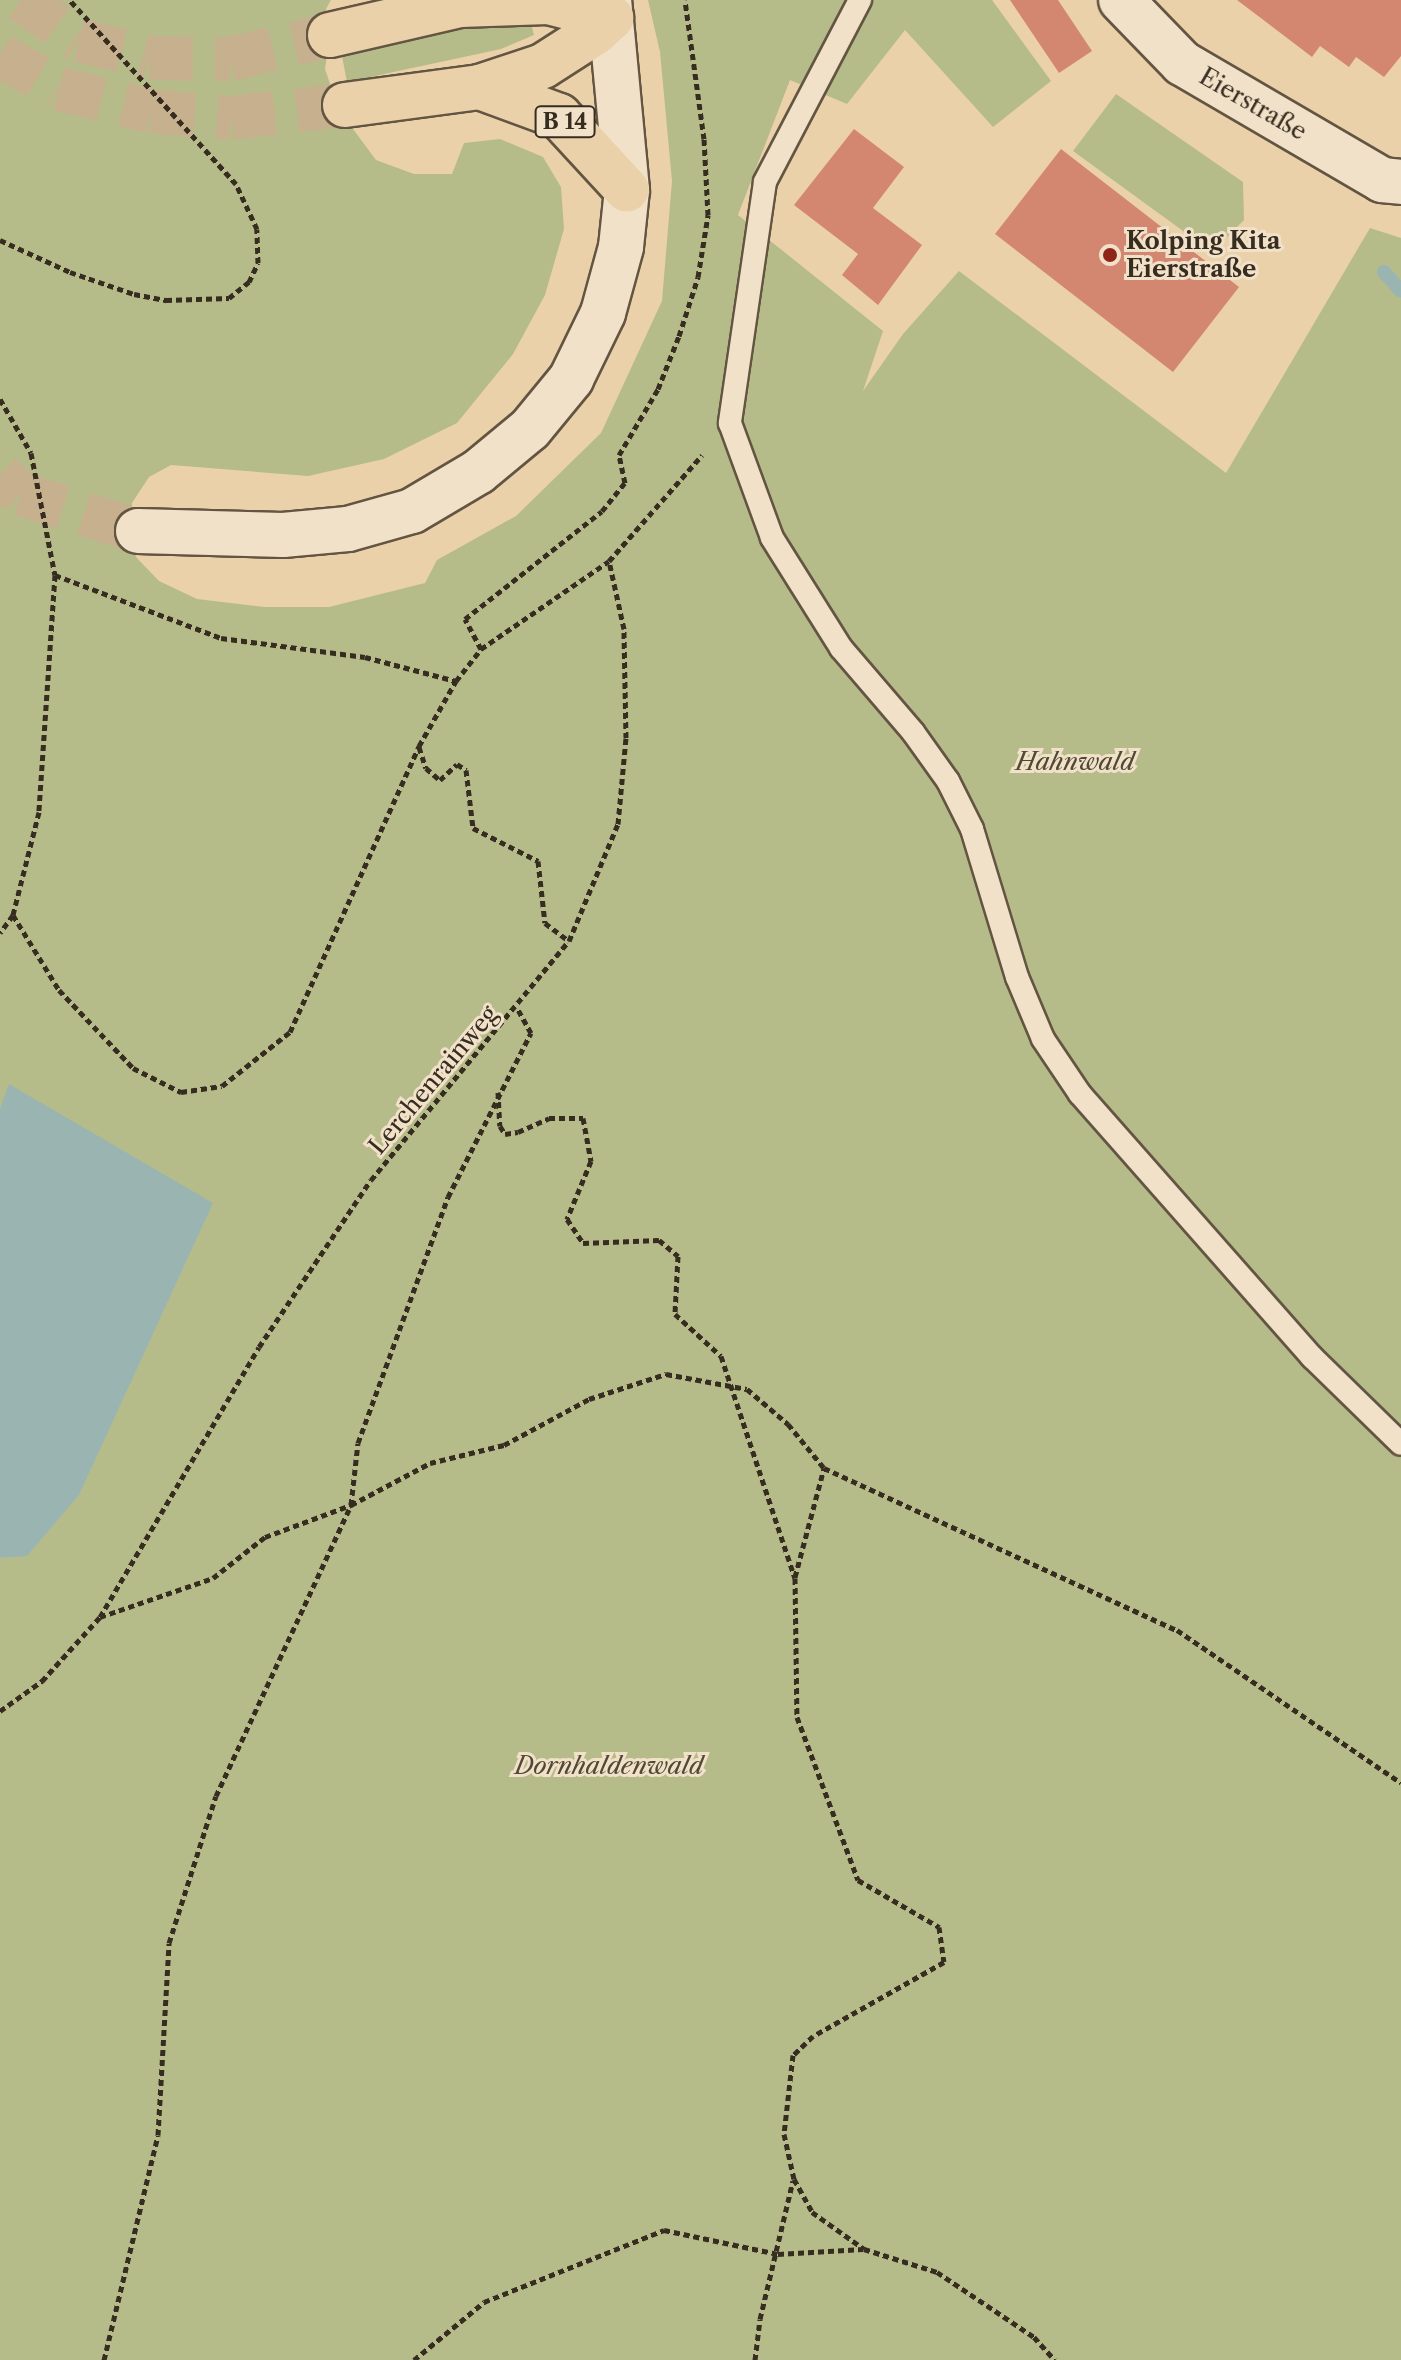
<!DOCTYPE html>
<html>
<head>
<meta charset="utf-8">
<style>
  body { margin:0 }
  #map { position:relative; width:1401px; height:2360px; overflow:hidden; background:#ead1aa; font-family:"Libre Caslon Text",serif }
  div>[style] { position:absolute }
  .green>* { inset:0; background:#b5bc8a }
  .water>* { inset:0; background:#9ab5b1 }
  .stream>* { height:14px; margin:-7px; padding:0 7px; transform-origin:7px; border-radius:7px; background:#9ab5b1 }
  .building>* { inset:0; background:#d48770 }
  .secondary-tunnel>* { height:44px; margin-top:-22px; transform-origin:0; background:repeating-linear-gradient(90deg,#c6b08e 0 44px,transparent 0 66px) }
  .primary-tunnel>* { height:44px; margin-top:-22px; transform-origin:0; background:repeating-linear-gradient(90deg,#c6b08e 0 44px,transparent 0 66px) }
  .path>* { height:5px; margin-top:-2.5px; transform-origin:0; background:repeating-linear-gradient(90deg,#362c20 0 6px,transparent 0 10px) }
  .roads { filter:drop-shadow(2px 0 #635542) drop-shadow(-2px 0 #635542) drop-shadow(0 2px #635542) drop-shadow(0 -2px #635542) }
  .lane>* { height:22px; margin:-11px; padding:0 11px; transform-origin:11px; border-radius:11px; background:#f1e1c8 }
  .street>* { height:44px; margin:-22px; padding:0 22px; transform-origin:22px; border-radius:22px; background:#f1e1c8 }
  .secondary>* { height:44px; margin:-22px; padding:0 22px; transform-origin:22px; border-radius:22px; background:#f1e1c8 }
  .primary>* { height:44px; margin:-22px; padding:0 22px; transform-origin:22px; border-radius:22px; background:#ead1aa }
  .dots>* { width:22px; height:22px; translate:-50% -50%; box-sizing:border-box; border:4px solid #f1e1c8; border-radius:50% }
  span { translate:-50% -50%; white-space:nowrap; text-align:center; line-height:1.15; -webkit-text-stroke:6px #f1e1c8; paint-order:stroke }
  .shield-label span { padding:2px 6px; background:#f1e1c8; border:2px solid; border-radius:6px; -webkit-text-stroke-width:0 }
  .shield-label { font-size:22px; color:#362c20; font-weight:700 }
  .street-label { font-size:24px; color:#362c20 }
  .poi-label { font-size:24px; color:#362c20; font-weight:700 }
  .left { translate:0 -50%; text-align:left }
  .park-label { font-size:24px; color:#4f4935; font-style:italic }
</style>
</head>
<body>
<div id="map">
  <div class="green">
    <i style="clip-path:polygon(0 0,331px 0,326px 9px,330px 35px,325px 69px,339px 110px,376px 160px,414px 174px,452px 174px,464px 143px,500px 139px,543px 157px,561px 187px,564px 229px,545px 295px,513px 354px,457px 423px,384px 459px,308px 476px,171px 465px,149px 477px,132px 503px,130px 529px,136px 557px,159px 581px,197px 599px,264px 607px,329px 607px,425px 583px,437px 560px,516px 516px,601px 433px,662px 301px,672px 181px,660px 52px,648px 0,992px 0,1051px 81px,993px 127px,905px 30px,847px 104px,790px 80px,738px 215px,883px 331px,863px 391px,903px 334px,959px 271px,1226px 473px,1370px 228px,1401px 238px,1401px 2360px,0 2360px,0 1558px,27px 1555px,10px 1084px,0 1108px)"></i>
    <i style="clip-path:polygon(471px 21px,531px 23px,534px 35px,501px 49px,347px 82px,342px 56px)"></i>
    <i style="clip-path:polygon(1116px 94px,1243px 182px,1244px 220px,1212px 252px,1073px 151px)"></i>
  </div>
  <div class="water">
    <i style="clip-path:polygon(9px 1084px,213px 1203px,79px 1495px,27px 1556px,0 1558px,0 1108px)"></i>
  </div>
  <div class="stream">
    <i style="left:1384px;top:272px;width:25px;rotate:48deg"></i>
  </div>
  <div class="building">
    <i style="clip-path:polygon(1010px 0,1058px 0,1092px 51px,1059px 73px)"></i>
    <i style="clip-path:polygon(1237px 0,1401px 0,1401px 56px,1384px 77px,1356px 57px,1349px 67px,1320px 46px,1312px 57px)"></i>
    <i style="clip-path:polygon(854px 129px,904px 167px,873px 208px,922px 245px,878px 305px,842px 275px,858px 254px,794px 205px)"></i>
    <i style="clip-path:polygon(1061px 149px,1239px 287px,1173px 372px,995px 234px)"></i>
  </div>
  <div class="secondary-tunnel">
    <i style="left:0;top:474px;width:29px;rotate:44deg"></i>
    <i style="left:21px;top:494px;width:123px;rotate:17.5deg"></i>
  </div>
  <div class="primary-tunnel">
    <i style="left:21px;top:0;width:70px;rotate:34.6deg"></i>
    <i style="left:79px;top:40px;width:72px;rotate:14.4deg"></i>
    <i style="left:149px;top:58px;width:81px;rotate:0.7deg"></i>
    <i style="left:230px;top:59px;width:103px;rotate:-13.5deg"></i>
    <i style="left:0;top:55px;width:68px;rotate:30deg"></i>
    <i style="left:59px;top:89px;width:95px;rotate:13.4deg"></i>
    <i style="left:151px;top:111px;width:80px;rotate:5deg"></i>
    <i style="left:231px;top:118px;width:115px;rotate:-6.5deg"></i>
  </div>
  <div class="path">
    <i style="left:0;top:240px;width:77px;rotate:24.6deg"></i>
    <i style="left:70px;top:272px;width:68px;rotate:19deg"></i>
    <i style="left:134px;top:294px;width:33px;rotate:11deg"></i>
    <i style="left:166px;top:300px;width:63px;rotate:-1.8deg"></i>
    <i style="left:229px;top:298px;width:26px;rotate:-39deg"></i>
    <i style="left:249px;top:282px;width:21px;rotate:-65deg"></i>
    <i style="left:258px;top:263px;width:34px;rotate:-92deg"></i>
    <i style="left:257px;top:229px;width:50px;rotate:-115deg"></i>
    <i style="left:236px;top:184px;width:248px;rotate:-132.1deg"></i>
    <i style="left:0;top:399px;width:62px;rotate:60.1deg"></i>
    <i style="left:31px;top:453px;width:124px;rotate:78.9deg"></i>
    <i style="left:55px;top:575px;width:238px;rotate:93.9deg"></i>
    <i style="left:39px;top:812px;width:106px;rotate:104.2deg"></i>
    <i style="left:13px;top:915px;width:22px;rotate:126deg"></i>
    <i style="left:55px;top:575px;width:178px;rotate:20.8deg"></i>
    <i style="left:221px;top:638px;width:145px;rotate:7.5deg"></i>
    <i style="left:365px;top:657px;width:94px;rotate:14.8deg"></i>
    <i style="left:481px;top:649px;width:34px;rotate:-118deg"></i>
    <i style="left:465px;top:619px;width:174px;rotate:-38.2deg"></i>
    <i style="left:602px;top:511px;width:36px;rotate:-51deg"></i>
    <i style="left:625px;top:483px;width:29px;rotate:-102deg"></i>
    <i style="left:619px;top:455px;width:77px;rotate:-59.4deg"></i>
    <i style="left:658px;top:389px;width:57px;rotate:-68.4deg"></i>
    <i style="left:679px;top:336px;width:62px;rotate:-72.1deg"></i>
    <i style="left:698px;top:277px;width:63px;rotate:-80.8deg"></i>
    <i style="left:708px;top:215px;width:76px;rotate:-93deg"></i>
    <i style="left:704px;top:139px;width:140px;rotate:-97.8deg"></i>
    <i style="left:419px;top:747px;width:22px;rotate:72deg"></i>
    <i style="left:426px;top:768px;width:18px;rotate:41deg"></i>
    <i style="left:440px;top:780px;width:23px;rotate:-43deg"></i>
    <i style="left:457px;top:764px;width:11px;rotate:34deg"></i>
    <i style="left:466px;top:770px;width:58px;rotate:83.1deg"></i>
    <i style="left:473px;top:828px;width:73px;rotate:26.9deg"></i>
    <i style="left:538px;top:861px;width:62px;rotate:83.6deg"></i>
    <i style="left:545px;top:923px;width:30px;rotate:37deg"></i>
    <i style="left:13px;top:915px;width:88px;rotate:58.5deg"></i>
    <i style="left:59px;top:990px;width:108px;rotate:46.5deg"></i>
    <i style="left:133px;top:1068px;width:54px;rotate:26.6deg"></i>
    <i style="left:181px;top:1092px;width:41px;rotate:-8.3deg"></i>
    <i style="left:222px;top:1086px;width:87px;rotate:-38.5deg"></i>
    <i style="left:290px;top:1032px;width:314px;rotate:-65.7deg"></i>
    <i style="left:419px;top:746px;width:75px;rotate:-60.4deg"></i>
    <i style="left:456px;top:681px;width:41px;rotate:-52deg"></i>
    <i style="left:481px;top:649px;width:155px;rotate:-34.5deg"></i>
    <i style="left:609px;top:561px;width:141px;rotate:-48.7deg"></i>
    <i style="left:498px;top:1092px;width:34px;rotate:87deg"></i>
    <i style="left:500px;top:1126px;width:9px;rotate:58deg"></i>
    <i style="left:505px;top:1134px;width:13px;rotate:-9deg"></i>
    <i style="left:518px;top:1132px;width:34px;rotate:-24deg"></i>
    <i style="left:549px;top:1118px;width:34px"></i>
    <i style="left:583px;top:1118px;width:44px;rotate:79.5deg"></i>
    <i style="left:591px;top:1161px;width:63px;rotate:112.5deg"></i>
    <i style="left:567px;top:1219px;width:29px;rotate:56deg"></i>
    <i style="left:583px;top:1243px;width:76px;rotate:-2.3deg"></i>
    <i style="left:659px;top:1240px;width:25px;rotate:40deg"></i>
    <i style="left:678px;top:1256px;width:58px;rotate:93deg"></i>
    <i style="left:675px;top:1314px;width:62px;rotate:42.4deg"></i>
    <i style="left:721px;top:1356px;width:234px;rotate:71.6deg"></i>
    <i style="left:795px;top:1578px;width:139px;rotate:89.2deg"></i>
    <i style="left:797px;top:1717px;width:174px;rotate:69.5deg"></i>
    <i style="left:858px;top:1880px;width:94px;rotate:30.1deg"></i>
    <i style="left:939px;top:1927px;width:35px;rotate:82deg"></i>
    <i style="left:944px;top:1962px;width:150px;rotate:150.5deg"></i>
    <i style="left:813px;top:2036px;width:28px;rotate:136deg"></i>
    <i style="left:793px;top:2055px;width:80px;rotate:96.5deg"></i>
    <i style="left:784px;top:2134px;width:46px;rotate:77.5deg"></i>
    <i style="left:794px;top:2179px;width:38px;rotate:61deg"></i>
    <i style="left:812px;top:2212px;width:64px;rotate:35.4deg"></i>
    <i style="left:864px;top:2249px;width:77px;rotate:17.5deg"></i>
    <i style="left:937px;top:2272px;width:117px;rotate:33.8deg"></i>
    <i style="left:1034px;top:2337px;width:31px;rotate:48deg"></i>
    <i style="left:795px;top:1577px;width:113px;rotate:-75.1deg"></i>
    <i style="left:100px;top:1617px;width:120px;rotate:-19deg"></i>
    <i style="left:213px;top:1578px;width:66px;rotate:-38.3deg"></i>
    <i style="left:265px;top:1537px;width:92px;rotate:-20.4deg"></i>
    <i style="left:351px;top:1505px;width:89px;rotate:-28deg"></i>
    <i style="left:430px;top:1463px;width:76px;rotate:-13.7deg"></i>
    <i style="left:504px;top:1445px;width:97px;rotate:-28.4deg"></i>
    <i style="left:589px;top:1399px;width:81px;rotate:-18deg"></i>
    <i style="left:666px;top:1374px;width:82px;rotate:10.5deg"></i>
    <i style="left:747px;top:1389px;width:54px;rotate:40.5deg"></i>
    <i style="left:788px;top:1424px;width:57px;rotate:50.7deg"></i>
    <i style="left:824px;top:1468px;width:388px;rotate:24.7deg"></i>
    <i style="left:1177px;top:1630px;width:271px;rotate:34.3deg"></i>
    <i style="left:0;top:1711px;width:52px;rotate:-35.5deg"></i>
    <i style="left:42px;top:1681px;width:86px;rotate:-47.8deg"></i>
    <i style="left:100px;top:1617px;width:313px;rotate:-59.5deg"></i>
    <i style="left:259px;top:1347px;width:201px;rotate:-56.2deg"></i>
    <i style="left:371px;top:1180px;width:310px;rotate:-50.4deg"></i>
    <i style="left:569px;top:941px;width:127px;rotate:-67.3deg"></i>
    <i style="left:618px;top:824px;width:86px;rotate:-84.7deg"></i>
    <i style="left:626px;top:738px;width:109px;rotate:-91.1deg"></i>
    <i style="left:624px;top:629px;width:70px;rotate:-102.4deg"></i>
    <i style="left:104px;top:2360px;width:231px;rotate:-76.5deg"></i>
    <i style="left:158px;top:2135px;width:192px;rotate:-86.7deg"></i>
    <i style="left:169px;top:1943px;width:154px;rotate:-72.3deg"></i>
    <i style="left:216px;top:1796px;width:321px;rotate:-65.1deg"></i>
    <i style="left:351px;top:1505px;width:62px;rotate:-83.6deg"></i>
    <i style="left:358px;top:1443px;width:262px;rotate:-69.9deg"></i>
    <i style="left:448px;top:1197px;width:184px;rotate:-63.2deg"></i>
    <i style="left:531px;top:1033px;width:29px;rotate:-119deg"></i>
    <i style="left:414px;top:2360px;width:91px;rotate:-39.6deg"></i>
    <i style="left:484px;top:2302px;width:194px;rotate:-21.8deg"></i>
    <i style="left:664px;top:2230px;width:116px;rotate:11.9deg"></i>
    <i style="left:778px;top:2254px;width:85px;rotate:-3.4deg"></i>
    <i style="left:755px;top:2360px;width:41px;rotate:-83deg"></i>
    <i style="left:760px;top:2319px;width:142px;rotate:-76.6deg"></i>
  </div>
  <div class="roads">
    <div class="lane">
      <i style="left:860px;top:0;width:205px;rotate:117.6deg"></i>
      <i style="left:765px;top:182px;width:244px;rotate:98.3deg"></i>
      <i style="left:730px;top:423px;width:122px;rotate:69.9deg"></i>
      <i style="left:772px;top:538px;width:130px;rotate:57.9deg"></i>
      <i style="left:841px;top:648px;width:111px;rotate:49.4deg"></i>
      <i style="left:913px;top:732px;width:60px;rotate:54.5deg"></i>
      <i style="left:948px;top:781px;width:54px;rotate:63.4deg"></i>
      <i style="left:972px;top:829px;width:155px;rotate:73.1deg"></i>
      <i style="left:1017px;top:977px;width:67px;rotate:67.2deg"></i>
      <i style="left:1043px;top:1039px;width:66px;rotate:56.1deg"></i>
      <i style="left:1080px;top:1094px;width:351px;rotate:48.6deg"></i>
      <i style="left:1312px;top:1357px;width:124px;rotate:44.3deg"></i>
    </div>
    <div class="street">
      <i style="left:1121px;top:0;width:88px;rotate:45.9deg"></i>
      <i style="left:1182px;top:63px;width:232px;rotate:30.3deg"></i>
      <i style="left:1382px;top:180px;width:19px;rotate:6deg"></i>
    </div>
    <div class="secondary">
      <i style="left:138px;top:531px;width:145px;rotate:1.6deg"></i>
      <i style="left:283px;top:535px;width:65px;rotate:-5.3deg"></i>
      <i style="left:348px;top:529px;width:66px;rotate:-15.7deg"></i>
      <i style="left:412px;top:511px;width:77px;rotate:-30.6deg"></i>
      <i style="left:478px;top:472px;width:67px;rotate:-39.6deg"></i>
      <i style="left:530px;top:429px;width:65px;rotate:-50.6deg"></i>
      <i style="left:571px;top:379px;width:73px;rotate:-64.1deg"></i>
      <i style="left:603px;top:313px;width:68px;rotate:-74.7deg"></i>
      <i style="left:621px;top:247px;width:57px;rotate:-84deg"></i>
      <i style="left:627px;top:190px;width:191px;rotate:-95.4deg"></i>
    </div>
    <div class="primary">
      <i style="left:330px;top:35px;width:133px;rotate:-13deg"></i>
      <i style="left:460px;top:5px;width:88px;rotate:-2deg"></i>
      <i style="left:548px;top:2px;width:65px;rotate:14.3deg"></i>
      <i style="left:480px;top:87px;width:84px;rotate:20.2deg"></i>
      <i style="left:559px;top:116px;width:100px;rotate:47.4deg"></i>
      <i style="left:345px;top:105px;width:136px;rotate:-7.6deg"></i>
      <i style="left:480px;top:87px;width:66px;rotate:-18.4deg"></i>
      <i style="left:543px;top:66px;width:63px;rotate:-32.7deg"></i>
      <i style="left:596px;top:32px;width:21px;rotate:-43deg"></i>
    </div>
  </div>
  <div class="dots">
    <i style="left:1110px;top:255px;background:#8f2418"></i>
  </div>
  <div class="shield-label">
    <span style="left:565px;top:122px">B 14</span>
  </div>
  <div class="street-label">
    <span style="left:1253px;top:104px;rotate:30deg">Eierstraße</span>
    <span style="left:433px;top:1080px;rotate:-50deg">Lerchenrainweg</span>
  </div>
  <div class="poi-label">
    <span class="left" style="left:1126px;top:255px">Kolping Kita<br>Eierstraße</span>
  </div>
  <div class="park-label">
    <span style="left:1075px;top:762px">Hahnwald</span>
    <span style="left:609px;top:1766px">Dornhaldenwald</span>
  </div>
</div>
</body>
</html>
